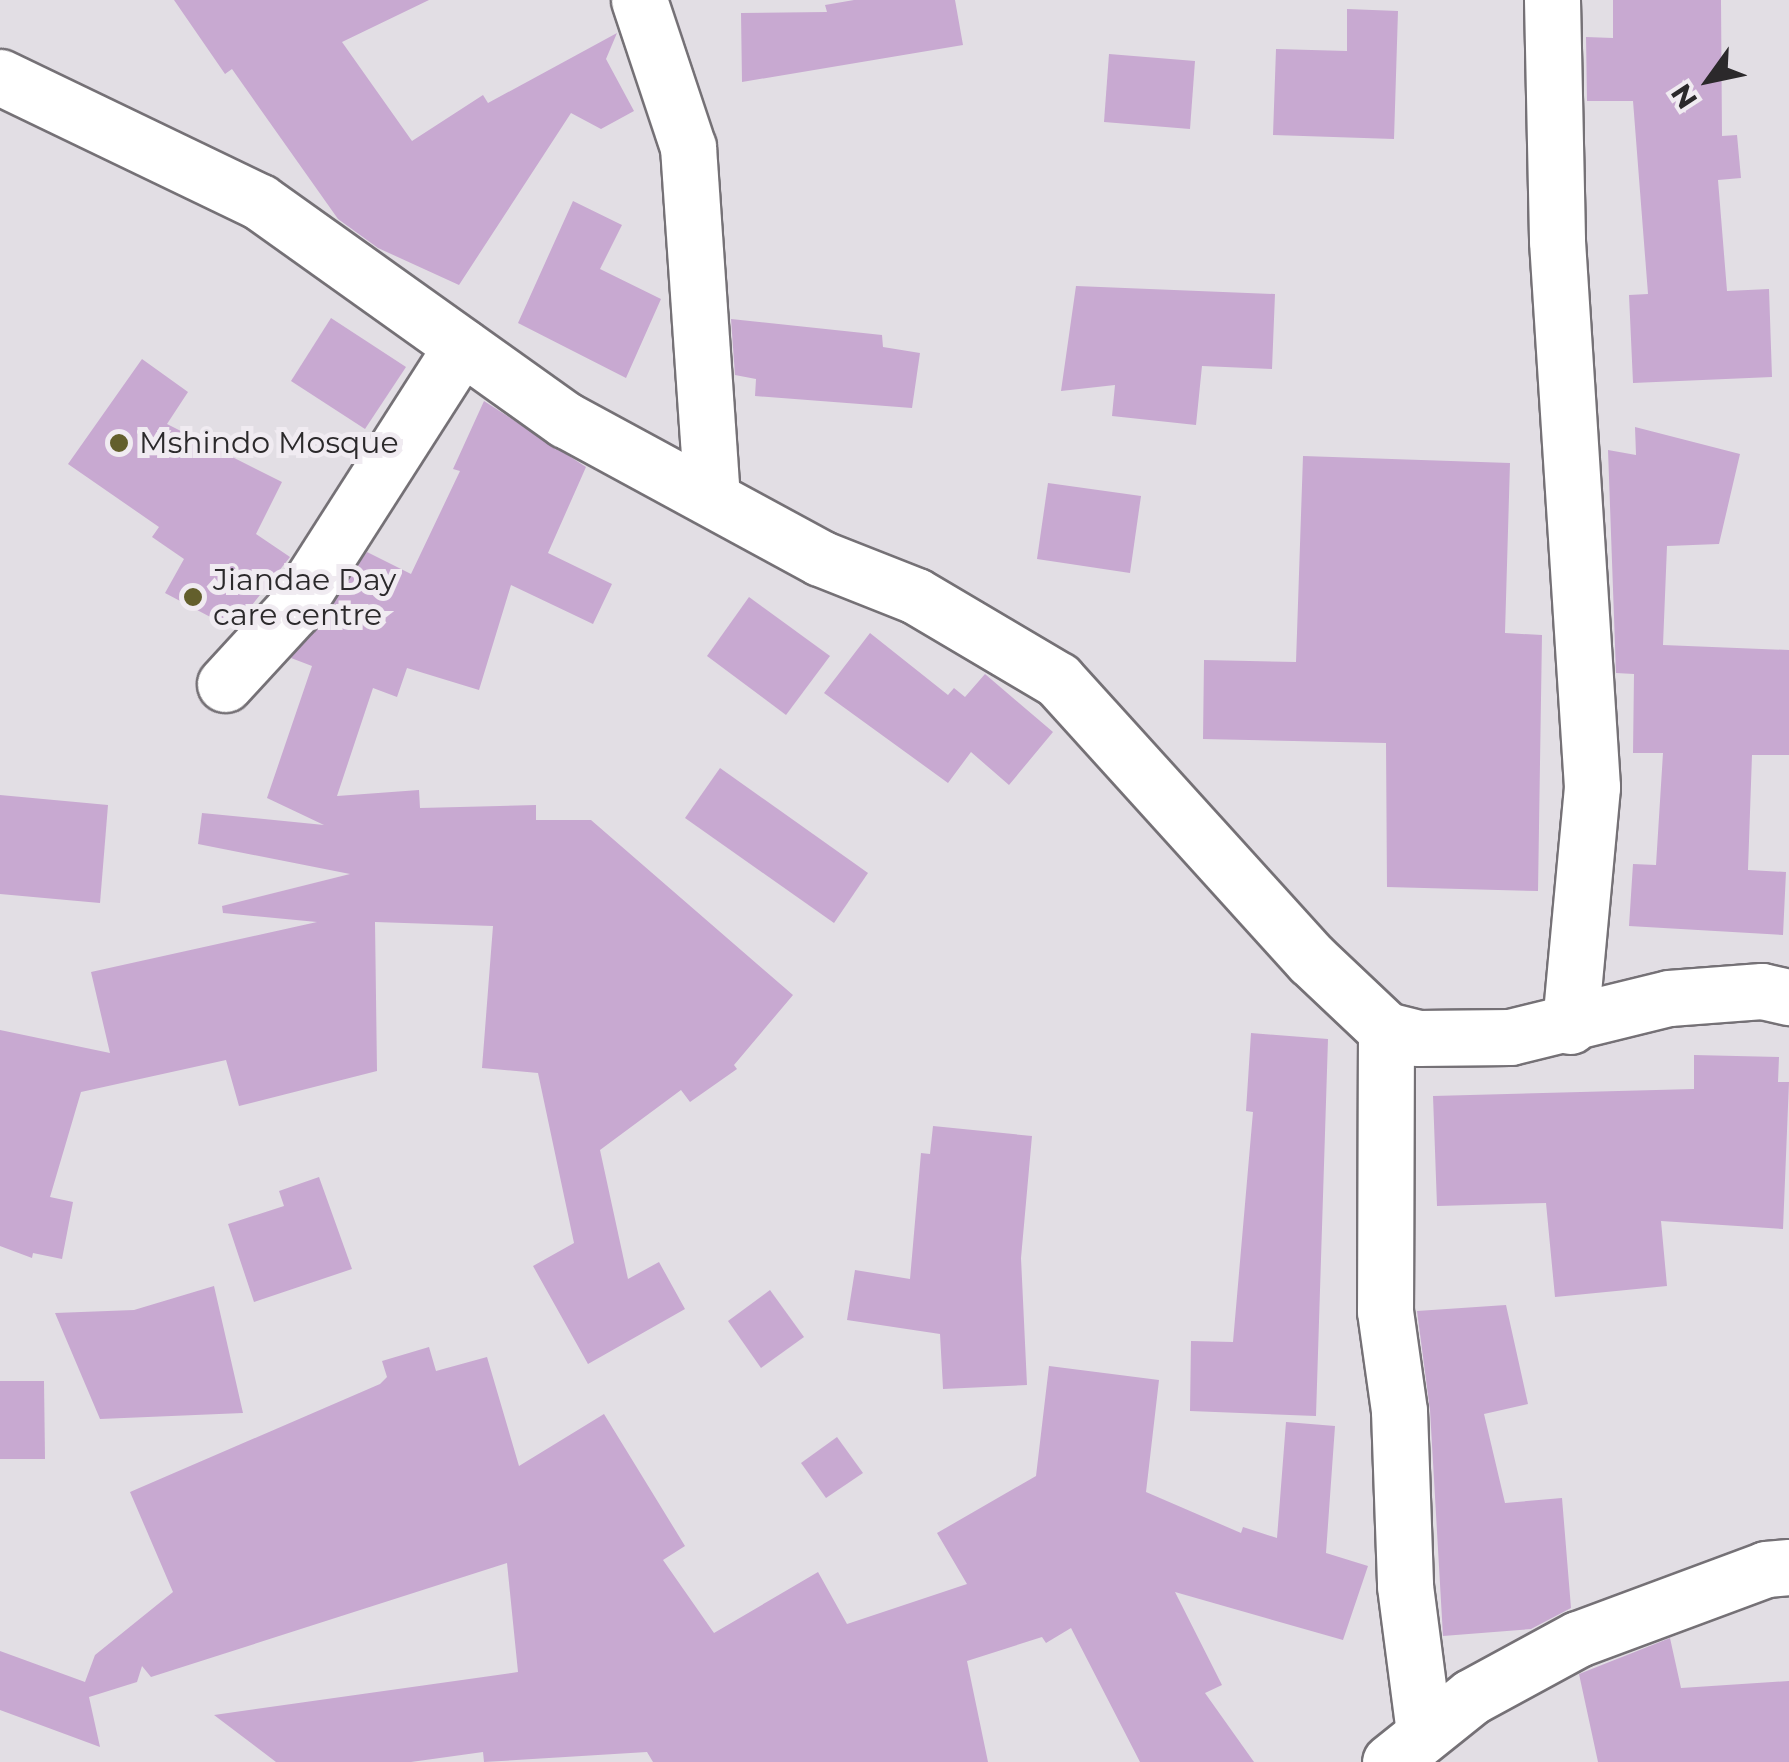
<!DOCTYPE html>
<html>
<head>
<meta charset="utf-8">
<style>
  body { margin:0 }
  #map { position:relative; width:1789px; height:1762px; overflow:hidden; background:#e2dee4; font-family:Montserrat,sans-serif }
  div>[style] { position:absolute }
  .building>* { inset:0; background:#c8a9d1 }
  .roads { filter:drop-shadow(2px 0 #757176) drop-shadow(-2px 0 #757176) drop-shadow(0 2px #757176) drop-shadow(0 -2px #757176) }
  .minor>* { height:55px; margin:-27.5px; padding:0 27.5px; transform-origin:27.5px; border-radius:27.5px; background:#fff }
  .dots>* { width:28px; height:28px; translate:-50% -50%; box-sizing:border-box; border:5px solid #f0ebf1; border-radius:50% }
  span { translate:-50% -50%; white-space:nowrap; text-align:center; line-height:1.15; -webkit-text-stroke:10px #f0ebf1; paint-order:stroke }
  .poi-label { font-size:30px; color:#2b292b }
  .left { translate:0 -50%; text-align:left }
  .north { position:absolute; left:1659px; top:30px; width:100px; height:100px; -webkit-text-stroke:8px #f0ebf1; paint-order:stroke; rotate:237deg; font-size:28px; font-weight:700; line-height:40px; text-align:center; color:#2b292b }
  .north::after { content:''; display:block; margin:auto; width:35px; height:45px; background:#2b292b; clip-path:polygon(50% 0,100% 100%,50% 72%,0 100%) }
</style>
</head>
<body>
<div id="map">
  <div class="building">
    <i style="clip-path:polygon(174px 0,429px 0,342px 42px,412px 141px,483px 95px,488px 103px,617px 33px,606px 59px,634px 111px,601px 129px,571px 113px,459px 285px,378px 248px,338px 219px,232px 69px,225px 74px)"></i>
    <i style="clip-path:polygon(854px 0,955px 0,963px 45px,742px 82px,741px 13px,827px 12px,825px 5px)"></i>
    <i style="clip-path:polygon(1613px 0,1721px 0,1722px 136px,1737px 135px,1741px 178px,1718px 180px,1727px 291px,1769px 289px,1772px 377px,1633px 383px,1629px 295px,1648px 294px,1633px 101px,1587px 101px,1586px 37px,1613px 38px)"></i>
    <i style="clip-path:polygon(1347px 9px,1398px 11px,1394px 139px,1273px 135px,1276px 49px,1347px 51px)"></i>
    <i style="clip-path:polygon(1109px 54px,1195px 61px,1190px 129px,1104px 122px)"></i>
    <i style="clip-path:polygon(573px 201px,622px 225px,600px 269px,661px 299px,626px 378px,518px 323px)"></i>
    <i style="clip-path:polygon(1076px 286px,1275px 294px,1272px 369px,1202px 366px,1196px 425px,1112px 416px,1115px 385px,1061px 391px)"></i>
    <i style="clip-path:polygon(331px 318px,406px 367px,365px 429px,291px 381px)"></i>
    <i style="clip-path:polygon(731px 319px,882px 335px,883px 347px,920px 353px,912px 408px,755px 396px,756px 379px,735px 375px)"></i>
    <i style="clip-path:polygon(142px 359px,188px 392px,167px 424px,282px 482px,256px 534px,290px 557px,233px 629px,165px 593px,184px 559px,152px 537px,159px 527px,68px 464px)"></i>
    <i style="clip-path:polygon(484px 401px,586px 467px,548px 553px,612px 584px,593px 624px,511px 585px,479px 690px,407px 668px,397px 697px,373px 688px,337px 796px,419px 790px,420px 808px,536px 805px,536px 820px,591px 820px,793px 995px,734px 1065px,737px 1069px,690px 1102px,681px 1090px,600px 1150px,628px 1279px,659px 1262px,685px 1309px,588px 1364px,533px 1266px,574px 1243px,538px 1073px,482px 1068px,493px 926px,375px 922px,377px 1071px,239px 1106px,226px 1060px,81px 1092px,50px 1197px,73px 1202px,62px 1259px,33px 1253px,32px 1258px,0 1246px,0 1030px,110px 1053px,91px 972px,317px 922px,223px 913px,222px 906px,350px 874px,198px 844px,202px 813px,324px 825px,267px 798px,312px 666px,291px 658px,367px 552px,411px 574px,460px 471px,453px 469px)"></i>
    <i style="clip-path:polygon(1635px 427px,1740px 454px,1719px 544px,1667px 546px,1663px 645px,1789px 650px,1789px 755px,1752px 755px,1748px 870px,1786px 872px,1783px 935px,1629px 926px,1633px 864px,1656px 865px,1663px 753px,1633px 753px,1634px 674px,1616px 673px,1608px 450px,1636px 455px)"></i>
    <i style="clip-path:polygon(1303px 456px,1510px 463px,1505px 633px,1542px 635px,1538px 891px,1387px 887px,1386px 743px,1203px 739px,1204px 660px,1296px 662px)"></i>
    <i style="clip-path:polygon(1048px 483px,1141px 496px,1130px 573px,1037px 559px)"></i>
    <i style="clip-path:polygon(749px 597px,830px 656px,786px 715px,707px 656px)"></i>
    <i style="clip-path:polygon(870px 633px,948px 695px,954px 688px,965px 697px,985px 674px,1053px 732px,1009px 785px,971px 752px,948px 783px,824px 693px)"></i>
    <i style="clip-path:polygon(720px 768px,868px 873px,834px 923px,685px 818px)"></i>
    <i style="clip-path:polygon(0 795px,108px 805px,100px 903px,0 894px)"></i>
    <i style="clip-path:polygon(1251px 1033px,1328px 1039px,1316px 1416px,1190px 1411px,1191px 1341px,1233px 1342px,1253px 1112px,1246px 1111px)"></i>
    <i style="clip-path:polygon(1694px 1055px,1779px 1057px,1778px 1082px,1789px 1082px,1783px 1229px,1661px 1221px,1667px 1286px,1555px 1297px,1546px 1203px,1437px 1206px,1433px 1096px,1694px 1089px)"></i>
    <i style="clip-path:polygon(933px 1126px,1032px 1136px,1021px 1258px,1027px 1385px,943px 1389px,940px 1334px,847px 1320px,855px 1270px,910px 1279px,921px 1153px,930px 1154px)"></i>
    <i style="clip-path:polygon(319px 1177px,352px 1269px,254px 1302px,228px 1224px,284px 1206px,279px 1191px)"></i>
    <i style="clip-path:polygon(214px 1286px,243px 1413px,100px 1419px,55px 1313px,134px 1310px)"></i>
    <i style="clip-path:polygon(770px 1290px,804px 1337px,761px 1368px,728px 1321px)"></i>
    <i style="clip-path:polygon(1506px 1305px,1528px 1404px,1484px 1414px,1505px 1503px,1562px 1498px,1571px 1608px,1531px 1629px,1443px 1636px,1430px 1410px,1417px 1311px)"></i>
    <i style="clip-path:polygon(429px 1347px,436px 1371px,487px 1357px,519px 1466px,604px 1414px,685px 1546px,663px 1560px,714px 1633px,818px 1572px,847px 1624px,967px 1584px,937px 1533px,1036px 1476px,1049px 1366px,1159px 1380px,1146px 1492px,1241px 1533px,1243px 1527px,1277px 1538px,1286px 1422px,1335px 1426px,1326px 1553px,1368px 1566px,1343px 1640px,1175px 1592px,1222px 1685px,1205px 1693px,1254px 1762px,1140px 1762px,1071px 1628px,1046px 1643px,1042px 1637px,967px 1661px,988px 1762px,653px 1762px,647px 1752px,484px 1762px,483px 1752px,411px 1762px,276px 1762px,214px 1715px,518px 1672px,507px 1563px,151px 1677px,142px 1666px,137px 1682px,89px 1697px,100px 1747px,0 1710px,0 1651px,85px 1682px,95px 1655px,173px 1592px,130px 1492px,380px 1384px,387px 1377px,382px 1361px)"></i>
    <i style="clip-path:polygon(0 1381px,44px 1381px,45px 1459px,0 1459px)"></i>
    <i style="clip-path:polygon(837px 1437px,863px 1473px,826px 1498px,801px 1463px)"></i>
    <i style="clip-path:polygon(1670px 1638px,1681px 1688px,1789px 1681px,1789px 1762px,1598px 1762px,1579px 1674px)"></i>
  </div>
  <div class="roads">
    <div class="minor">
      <i style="left:639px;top:0;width:155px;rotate:71.6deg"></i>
      <i style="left:688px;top:147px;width:350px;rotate:86.1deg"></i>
      <i style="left:1552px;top:0;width:241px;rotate:88.8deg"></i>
      <i style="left:1557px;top:241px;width:547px;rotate:86.33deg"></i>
      <i style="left:1592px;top:787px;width:240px;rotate:95.3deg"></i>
      <i style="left:0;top:77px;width:288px;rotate:25.7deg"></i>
      <i style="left:260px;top:202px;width:376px;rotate:35.5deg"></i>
      <i style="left:566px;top:420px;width:289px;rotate:28.5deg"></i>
      <i style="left:820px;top:558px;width:103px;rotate:21.6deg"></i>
      <i style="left:916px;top:596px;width:165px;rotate:30.6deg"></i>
      <i style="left:1058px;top:680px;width:377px;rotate:47.8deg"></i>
      <i style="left:1311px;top:959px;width:103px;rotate:43.4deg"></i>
      <i style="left:1386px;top:1030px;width:33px;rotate:14deg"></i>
      <i style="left:1418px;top:1038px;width:92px;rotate:-0.6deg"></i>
      <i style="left:1510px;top:1037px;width:164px;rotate:-13.8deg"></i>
      <i style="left:1669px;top:998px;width:93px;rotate:-4.3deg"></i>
      <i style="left:1762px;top:991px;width:28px;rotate:13deg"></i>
      <i style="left:225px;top:684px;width:100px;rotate:-47.4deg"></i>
      <i style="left:293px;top:610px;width:313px;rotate:-57.4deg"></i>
      <i style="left:1386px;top:1030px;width:281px;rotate:90.2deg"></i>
      <i style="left:1385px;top:1311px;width:101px;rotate:82deg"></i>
      <i style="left:1399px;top:1411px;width:175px;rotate:88deg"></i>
      <i style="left:1405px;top:1586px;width:147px;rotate:82.6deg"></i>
      <i style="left:1390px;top:1762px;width:104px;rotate:-38.7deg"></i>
      <i style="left:1471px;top:1697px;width:122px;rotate:-28.5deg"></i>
      <i style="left:1578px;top:1639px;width:201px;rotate:-20.4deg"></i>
      <i style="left:1766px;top:1569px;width:23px;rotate:-5deg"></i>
    </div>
  </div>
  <div class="dots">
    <i style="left:119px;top:443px;background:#635f2c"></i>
    <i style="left:193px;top:597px;background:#635f2c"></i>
  </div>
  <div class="poi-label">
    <span class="left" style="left:139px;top:443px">Mshindo Mosque</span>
    <span class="left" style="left:213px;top:597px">Jiandae Day<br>care centre</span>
  </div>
  <div class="north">N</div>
</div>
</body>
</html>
